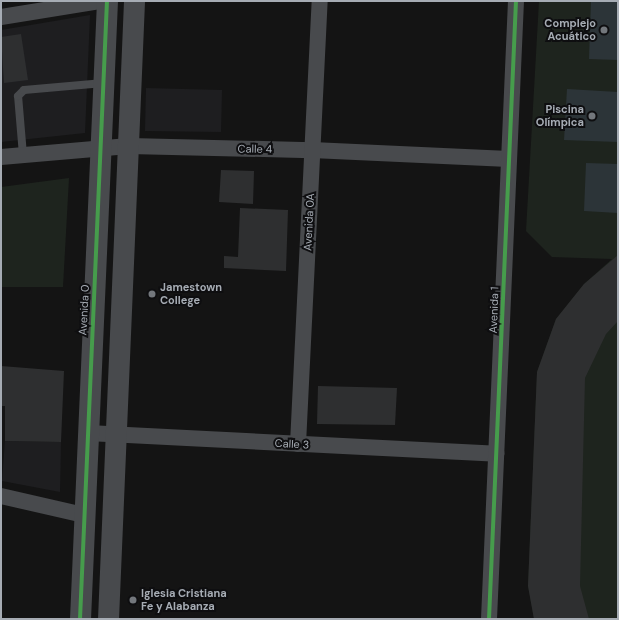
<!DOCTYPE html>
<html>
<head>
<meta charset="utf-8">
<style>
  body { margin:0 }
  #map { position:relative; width:619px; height:620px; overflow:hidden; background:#141414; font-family:"DM Sans",sans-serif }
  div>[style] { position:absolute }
  .built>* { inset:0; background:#1e1e20 }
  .green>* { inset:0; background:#1e241e }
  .water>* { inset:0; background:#2c3438 }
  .building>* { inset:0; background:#2e2f30 }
  .service>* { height:8px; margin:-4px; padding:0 4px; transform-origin:4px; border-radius:4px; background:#484a4d }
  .minor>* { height:16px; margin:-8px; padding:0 8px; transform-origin:8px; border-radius:8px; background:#484a4d }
  .tertiary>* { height:21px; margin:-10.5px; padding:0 10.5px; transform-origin:10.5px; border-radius:10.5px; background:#484a4d }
  .cycleway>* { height:4px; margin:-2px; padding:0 2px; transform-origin:2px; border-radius:2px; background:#469c4c }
  .dots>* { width:11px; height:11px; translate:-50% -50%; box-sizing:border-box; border:2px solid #0e0e10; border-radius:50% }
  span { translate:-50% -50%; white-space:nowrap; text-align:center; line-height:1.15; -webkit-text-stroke:4px #0e0e10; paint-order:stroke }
  .poi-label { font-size:11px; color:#a6acb4; font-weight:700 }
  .right { translate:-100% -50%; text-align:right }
  .left { translate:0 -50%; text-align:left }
  .street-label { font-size:11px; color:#a6acb4 }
  .frame { position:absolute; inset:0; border:2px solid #a6acb4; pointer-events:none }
</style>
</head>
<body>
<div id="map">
  <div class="built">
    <i style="clip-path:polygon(90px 15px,85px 133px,1px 142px,1px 30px)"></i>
    <i style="clip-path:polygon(146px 88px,222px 90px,221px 132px,145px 131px)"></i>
    <i style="clip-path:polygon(5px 441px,61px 442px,60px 492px,2px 481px)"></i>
  </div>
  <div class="green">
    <i style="clip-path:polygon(539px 1px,618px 1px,618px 619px,534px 619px,528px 586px,537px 372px,556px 319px,584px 284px,612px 259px,552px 257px,526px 231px)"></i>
    <i style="clip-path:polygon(69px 178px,63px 287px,1px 287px,1px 187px)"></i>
  </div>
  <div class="water">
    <i style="clip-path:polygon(591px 1px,618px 1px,618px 60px,589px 59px)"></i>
    <i style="clip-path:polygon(567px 89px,618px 92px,618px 142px,564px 140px)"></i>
    <i style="clip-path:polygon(586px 163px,618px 164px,618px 213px,584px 211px)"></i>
  </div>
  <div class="building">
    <i style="clip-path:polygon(21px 34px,28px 80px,4px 83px,1px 37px)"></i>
    <i style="clip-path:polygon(221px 170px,254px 171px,253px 204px,219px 202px)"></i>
    <i style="clip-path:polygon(240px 208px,288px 210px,286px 271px,224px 268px,224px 256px,238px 257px)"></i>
    <i style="clip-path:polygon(618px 255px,618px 321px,606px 334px,585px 378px,580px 586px,589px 619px,534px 619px,528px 586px,537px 372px,556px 319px,584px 284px)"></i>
    <i style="clip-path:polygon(1px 366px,64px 371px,61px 442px,5px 441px,5px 406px,1px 406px)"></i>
    <i style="clip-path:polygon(318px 386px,397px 388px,395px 425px,317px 424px)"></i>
  </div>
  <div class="service">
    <i style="left:23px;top:155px;width:59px;rotate:-94.8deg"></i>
    <i style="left:18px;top:96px;width:8px;rotate:-45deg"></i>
    <i style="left:24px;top:90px;width:80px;rotate:-5deg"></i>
  </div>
  <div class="minor">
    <i style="left:1px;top:17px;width:100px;rotate:-9.2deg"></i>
    <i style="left:1px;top:157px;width:128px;rotate:-4.9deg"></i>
    <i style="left:129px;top:146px;width:183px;rotate:1.3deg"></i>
    <i style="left:312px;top:150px;width:197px;rotate:2.6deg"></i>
    <i style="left:88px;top:433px;width:409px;rotate:2.9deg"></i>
    <i style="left:298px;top:444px;width:444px;rotate:-87.2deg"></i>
    <i style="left:1px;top:496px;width:85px;rotate:12.9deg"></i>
    <i style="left:489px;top:619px;width:619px;rotate:-87.5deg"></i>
  </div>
  <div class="tertiary">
    <i style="left:80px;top:619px;width:619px;rotate:-87.5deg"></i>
    <i style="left:108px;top:619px;width:619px;rotate:-87.59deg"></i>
  </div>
  <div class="cycleway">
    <i style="left:80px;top:619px;width:619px;rotate:-87.5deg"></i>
    <i style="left:489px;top:619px;width:619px;rotate:-87.5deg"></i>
  </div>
  <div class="dots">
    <i style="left:604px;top:30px;background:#73777c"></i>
    <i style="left:592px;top:116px;background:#73777c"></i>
    <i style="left:152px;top:294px;background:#73777c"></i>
    <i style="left:133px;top:600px;background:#73777c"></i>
  </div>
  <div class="poi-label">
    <span class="right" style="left:596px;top:30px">Complejo<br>Acuático</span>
    <span class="right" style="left:584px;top:116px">Piscina<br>Olímpica</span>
    <span class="left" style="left:160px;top:294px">Jamestown<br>College</span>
    <span class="left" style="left:141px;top:600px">Iglesia Cristiana<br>Fe y Alabanza</span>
  </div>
  <div class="street-label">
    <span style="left:255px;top:149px;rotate:1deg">Calle 4</span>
    <span style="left:309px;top:222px;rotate:-87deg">Avenida 0A</span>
    <span style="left:84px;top:310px;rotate:-87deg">Avenida 0</span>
    <span style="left:494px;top:310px;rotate:-88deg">Avenida 1</span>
    <span style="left:292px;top:444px;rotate:3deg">Calle 3</span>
  </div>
  <div class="frame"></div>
</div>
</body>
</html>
